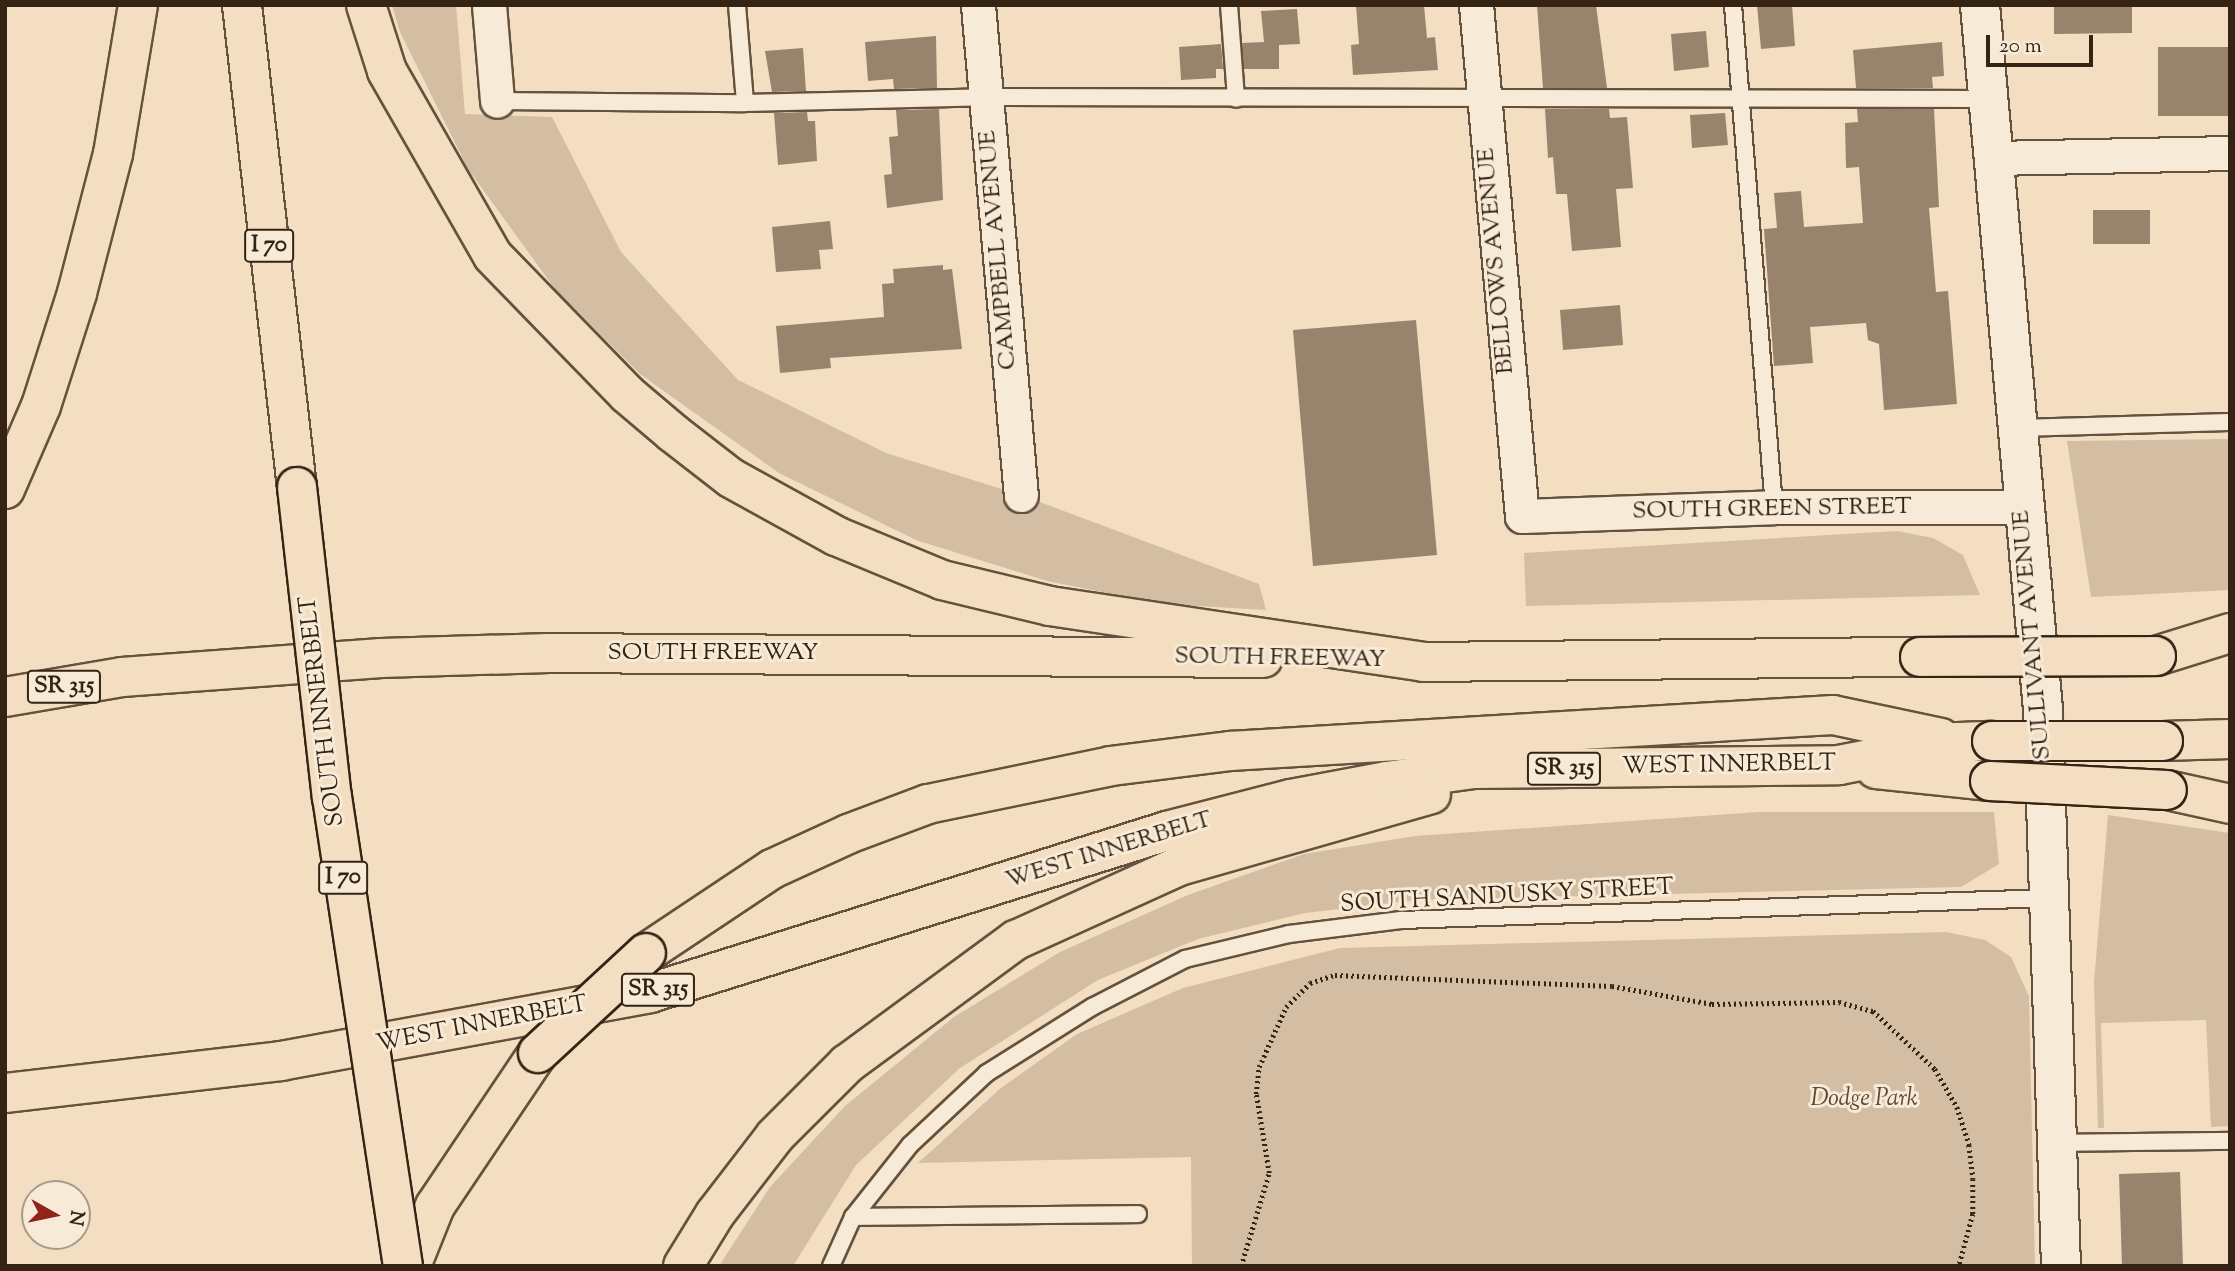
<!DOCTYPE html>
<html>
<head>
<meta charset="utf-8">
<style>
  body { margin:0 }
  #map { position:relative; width:2235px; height:1271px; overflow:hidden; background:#f3dec1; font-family:"Sorts Mill Goudy",serif }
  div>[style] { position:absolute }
  .green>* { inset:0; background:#d3bea3 }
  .building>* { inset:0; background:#98846d }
  .path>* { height:4.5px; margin-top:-2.25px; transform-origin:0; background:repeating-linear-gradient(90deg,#352313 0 2px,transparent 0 5.5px) }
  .roads { filter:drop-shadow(2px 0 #64523e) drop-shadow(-2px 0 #64523e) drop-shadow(0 2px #64523e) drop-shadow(0 -2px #64523e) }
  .lane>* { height:16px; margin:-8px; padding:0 8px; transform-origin:8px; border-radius:8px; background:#f7ead7 }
  .street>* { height:33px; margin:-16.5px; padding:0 16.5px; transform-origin:16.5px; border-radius:16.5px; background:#f7ead7 }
  .secondary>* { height:38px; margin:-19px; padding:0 19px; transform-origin:19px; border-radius:19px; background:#f7ead7 }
  .highway>* { height:38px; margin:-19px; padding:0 19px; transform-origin:19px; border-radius:19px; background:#f3dec1 }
  .bridges { filter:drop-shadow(2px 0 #352313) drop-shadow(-2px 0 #352313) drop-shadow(0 2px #352313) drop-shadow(0 -2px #352313) }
  .highway-bridge>* { height:38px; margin:-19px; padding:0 19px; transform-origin:19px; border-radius:19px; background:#f3dec1 }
  span { translate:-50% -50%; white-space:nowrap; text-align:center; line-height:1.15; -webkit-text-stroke:6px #f7ead7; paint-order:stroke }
  .shield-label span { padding:2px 5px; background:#f7ead7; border:2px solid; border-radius:5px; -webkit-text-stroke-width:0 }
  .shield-label { font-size:23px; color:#352313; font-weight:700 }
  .street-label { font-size:24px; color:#352313 }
  .park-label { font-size:24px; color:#5c4a37; font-style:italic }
  .frame { position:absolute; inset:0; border:7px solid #352313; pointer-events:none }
  .north { position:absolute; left:21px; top:1180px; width:70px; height:70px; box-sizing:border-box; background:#f7ead7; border:2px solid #a99a89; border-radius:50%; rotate:99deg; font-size:19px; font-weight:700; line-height:28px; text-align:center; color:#352313 }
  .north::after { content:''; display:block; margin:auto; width:24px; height:32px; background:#8f2418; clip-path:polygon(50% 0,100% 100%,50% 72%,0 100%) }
  .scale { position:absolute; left:1986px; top:35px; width:107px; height:32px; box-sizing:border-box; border:4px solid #352313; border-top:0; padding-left:9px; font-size:21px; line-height:24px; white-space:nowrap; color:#352313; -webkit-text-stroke:5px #f7ead7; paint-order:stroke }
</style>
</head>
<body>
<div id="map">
  <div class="green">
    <i style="clip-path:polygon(392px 5px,456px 5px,465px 114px,552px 117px,621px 252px,738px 380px,886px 453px,1021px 495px,1259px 584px,1266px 610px,1163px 604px,1047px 581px,916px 540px,779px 473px,640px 374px,555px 289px,468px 169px,400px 32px)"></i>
    <i style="clip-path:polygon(2230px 439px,2230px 590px,2091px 597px,2067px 441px)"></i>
    <i style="clip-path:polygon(1897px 531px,1933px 538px,1963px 555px,1980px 595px,1526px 606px,1524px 553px)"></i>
    <i style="clip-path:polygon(1759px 812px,1994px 812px,1999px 864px,1961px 887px,1417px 900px,1305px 913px,1198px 939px,1098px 980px,960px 1068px,856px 1165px,793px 1266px,719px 1266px,770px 1187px,845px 1106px,954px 1017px,1060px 952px,1188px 895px,1304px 854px,1415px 836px)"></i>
    <i style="clip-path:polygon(2108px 815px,2230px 833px,2230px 1126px,2211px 1127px,2206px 1020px,2101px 1023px,2104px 1128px,2098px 1128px,2094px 982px)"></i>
    <i style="clip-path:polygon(1946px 932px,1985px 940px,2011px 957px,2029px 996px,2035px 1266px,1192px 1266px,1191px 1157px,918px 1163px,1001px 1088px,1077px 1034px,1183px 988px,1340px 948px)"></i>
  </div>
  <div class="building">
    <i style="clip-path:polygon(1356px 5px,1424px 5px,1427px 38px,1435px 37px,1438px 70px,1353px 75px,1351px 45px,1359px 44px)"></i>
    <i style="clip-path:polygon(1537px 5px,1596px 5px,1607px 88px,1543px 88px)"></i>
    <i style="clip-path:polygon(1757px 5px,1792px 5px,1795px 46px,1761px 49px)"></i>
    <i style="clip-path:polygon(2054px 5px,2132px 5px,2132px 33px,2054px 34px)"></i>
    <i style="clip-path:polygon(1297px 9px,1300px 44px,1279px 45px,1279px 69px,1244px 69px,1242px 43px,1264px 42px,1261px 11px)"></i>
    <i style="clip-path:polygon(1706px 31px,1709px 67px,1674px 71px,1671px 34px)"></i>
    <i style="clip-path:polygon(936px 36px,937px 88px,894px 89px,893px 79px,868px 81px,865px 42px)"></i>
    <i style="clip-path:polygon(1942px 42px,1944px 76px,1932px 77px,1933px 88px,1856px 88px,1853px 50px)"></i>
    <i style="clip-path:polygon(1221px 44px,1223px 69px,1216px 69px,1216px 78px,1181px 80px,1179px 47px)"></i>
    <i style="clip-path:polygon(2158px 47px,2230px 47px,2230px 116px,2158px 116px)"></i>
    <i style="clip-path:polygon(803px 48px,806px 91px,772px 92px,765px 51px)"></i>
    <i style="clip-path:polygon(939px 109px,943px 200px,887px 208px,884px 175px,892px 174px,889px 137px,898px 136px,896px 110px)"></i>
    <i style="clip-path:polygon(1545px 109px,1609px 109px,1610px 118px,1627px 117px,1633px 188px,1616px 189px,1621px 247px,1572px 251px,1567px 194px,1556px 194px,1553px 157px,1548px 158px)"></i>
    <i style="clip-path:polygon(1857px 109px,1934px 109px,1939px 207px,1929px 208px,1936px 292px,1948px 291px,1957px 404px,1884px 410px,1879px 344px,1868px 340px,1866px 323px,1810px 327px,1813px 363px,1774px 366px,1764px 229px,1777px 228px,1774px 193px,1801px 191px,1804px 227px,1863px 223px,1859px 167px,1846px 168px,1845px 123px,1858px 122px)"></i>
    <i style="clip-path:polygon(807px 112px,808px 121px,815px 121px,817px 161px,778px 165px,774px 113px)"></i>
    <i style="clip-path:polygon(1725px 113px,1728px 145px,1692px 148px,1690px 115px)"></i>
    <i style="clip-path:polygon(2093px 210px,2150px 210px,2150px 244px,2093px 244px)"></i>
    <i style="clip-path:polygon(830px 221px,833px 249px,819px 250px,821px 269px,776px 272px,772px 227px)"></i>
    <i style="clip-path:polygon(943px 265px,943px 270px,952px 269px,962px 349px,830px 358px,831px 368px,780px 373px,776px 326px,884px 317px,882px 284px,894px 283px,893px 269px)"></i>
    <i style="clip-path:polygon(1620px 305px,1623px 345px,1563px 350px,1560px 310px)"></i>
    <i style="clip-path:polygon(1416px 320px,1437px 555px,1313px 566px,1293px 330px)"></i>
    <i style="clip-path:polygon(2180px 1172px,2183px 1266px,2122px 1266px,2119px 1174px)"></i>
  </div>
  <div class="path">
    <i style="left:1241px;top:1266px;width:97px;rotate:-73.2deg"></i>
    <i style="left:1269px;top:1173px;width:80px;rotate:-99.3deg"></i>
    <i style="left:1256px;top:1094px;width:27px;rotate:-84deg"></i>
    <i style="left:1259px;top:1067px;width:66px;rotate:-65.8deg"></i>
    <i style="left:1286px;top:1007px;width:34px;rotate:-45deg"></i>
    <i style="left:1310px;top:983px;width:26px;rotate:-18deg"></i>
    <i style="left:1335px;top:975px;width:277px;rotate:2.3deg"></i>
    <i style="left:1612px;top:986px;width:102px;rotate:10.2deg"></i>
    <i style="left:1712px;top:1004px;width:127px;rotate:-0.9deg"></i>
    <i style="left:1839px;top:1002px;width:35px;rotate:15deg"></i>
    <i style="left:1873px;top:1011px;width:85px;rotate:43.1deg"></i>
    <i style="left:1935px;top:1069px;width:44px;rotate:59.9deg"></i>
    <i style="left:1957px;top:1107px;width:40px;rotate:72deg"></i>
    <i style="left:1969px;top:1145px;width:34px;rotate:83deg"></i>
    <i style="left:1973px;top:1179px;width:35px;rotate:90deg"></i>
    <i style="left:1973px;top:1214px;width:54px;rotate:105.1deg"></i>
  </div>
  <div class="roads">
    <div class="lane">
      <i style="left:737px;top:5px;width:98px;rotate:85.3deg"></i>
      <i style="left:1229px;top:5px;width:94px;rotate:85.7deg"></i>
      <i style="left:1733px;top:5px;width:504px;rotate:85.33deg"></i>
      <i style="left:497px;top:101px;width:248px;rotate:0.5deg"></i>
      <i style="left:745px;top:103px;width:240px;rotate:-1.4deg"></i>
      <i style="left:985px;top:97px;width:1003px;rotate:0.11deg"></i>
      <i style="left:2018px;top:428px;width:212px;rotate:-1.6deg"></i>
      <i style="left:2057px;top:1143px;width:173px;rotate:-0.7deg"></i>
      <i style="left:853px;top:1217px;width:92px;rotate:-51.6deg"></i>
      <i style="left:910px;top:1145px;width:105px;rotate:-43.1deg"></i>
      <i style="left:987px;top:1073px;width:124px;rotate:-32.2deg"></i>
      <i style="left:1092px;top:1007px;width:105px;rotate:-27.3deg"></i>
      <i style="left:1185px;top:959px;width:107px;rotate:-13.5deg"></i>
      <i style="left:1289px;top:934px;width:113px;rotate:-7.1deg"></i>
      <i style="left:1401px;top:920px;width:650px;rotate:-1.94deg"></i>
      <i style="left:831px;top:1266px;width:54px;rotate:-65.8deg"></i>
      <i style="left:853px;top:1217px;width:285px;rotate:-0.6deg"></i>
    </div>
    <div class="street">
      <i style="left:489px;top:5px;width:96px;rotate:85.2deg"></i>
      <i style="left:978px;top:5px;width:492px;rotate:85deg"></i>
      <i style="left:1476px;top:5px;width:513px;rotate:84.86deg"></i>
      <i style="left:1522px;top:516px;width:252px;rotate:-2deg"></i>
      <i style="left:1774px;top:507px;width:248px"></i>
      <i style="left:1993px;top:158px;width:237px;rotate:-1.2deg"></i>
    </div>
    <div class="secondary">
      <i style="left:1980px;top:5px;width:708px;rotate:84.89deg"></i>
      <i style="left:2043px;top:710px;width:556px;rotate:88.15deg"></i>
    </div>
    <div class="highway">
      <i style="left:242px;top:5px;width:485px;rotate:83.5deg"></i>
      <i style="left:366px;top:5px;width:69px;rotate:72.3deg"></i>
      <i style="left:387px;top:71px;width:213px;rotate:60.2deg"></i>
      <i style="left:493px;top:256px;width:192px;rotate:45.8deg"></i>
      <i style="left:627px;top:394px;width:60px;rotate:40.3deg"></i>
      <i style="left:673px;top:433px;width:73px;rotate:37.8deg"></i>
      <i style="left:731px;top:478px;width:120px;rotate:28.9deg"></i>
      <i style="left:836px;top:536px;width:115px;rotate:22.5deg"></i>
      <i style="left:942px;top:580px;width:111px;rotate:13.5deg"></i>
      <i style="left:1050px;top:606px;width:377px;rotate:8.5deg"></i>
      <i style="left:1423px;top:662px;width:497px;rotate:-0.6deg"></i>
      <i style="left:5px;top:489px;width:90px;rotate:-66.6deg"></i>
      <i style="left:41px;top:406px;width:119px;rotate:-72.3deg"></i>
      <i style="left:77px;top:293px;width:144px;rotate:-75.5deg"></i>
      <i style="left:113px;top:154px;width:151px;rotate:-80.5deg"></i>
      <i style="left:2156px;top:656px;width:77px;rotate:-17.3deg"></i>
      <i style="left:5px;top:697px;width:119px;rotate:-9.7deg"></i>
      <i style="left:122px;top:677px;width:260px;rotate:-4.2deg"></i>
      <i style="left:381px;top:658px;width:168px;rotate:-1.7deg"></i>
      <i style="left:549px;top:653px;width:714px;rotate:0.4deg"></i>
      <i style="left:2163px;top:741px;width:67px;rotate:-1.7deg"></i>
      <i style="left:1876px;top:769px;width:115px;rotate:6deg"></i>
      <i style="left:2167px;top:790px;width:65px;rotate:12.5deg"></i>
      <i style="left:646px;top:953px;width:151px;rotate:-33.7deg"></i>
      <i style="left:772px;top:869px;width:84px;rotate:-24.7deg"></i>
      <i style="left:848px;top:834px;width:85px;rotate:-20.6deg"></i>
      <i style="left:928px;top:804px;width:187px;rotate:-11.7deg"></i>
      <i style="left:1111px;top:766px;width:120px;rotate:-7.2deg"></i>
      <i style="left:1230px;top:751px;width:604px;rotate:-3.42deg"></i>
      <i style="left:1833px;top:715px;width:110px;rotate:12deg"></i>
      <i style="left:5px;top:1093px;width:278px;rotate:-6.6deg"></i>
      <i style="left:281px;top:1061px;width:375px;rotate:-10.4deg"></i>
      <i style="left:650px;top:993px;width:542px;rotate:-17.4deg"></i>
      <i style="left:1167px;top:831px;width:128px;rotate:-14.5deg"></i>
      <i style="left:1291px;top:799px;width:98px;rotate:-10.6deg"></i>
      <i style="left:1387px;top:781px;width:88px;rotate:-7.9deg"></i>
      <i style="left:1474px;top:769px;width:365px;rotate:-0.6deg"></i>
      <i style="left:1839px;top:765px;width:120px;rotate:-11deg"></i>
      <i style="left:1957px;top:742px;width:35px;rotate:-2deg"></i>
      <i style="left:411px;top:1266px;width:65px;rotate:-68.2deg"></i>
      <i style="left:435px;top:1206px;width:184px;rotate:-56.1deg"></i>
      <i style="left:683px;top:1266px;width:61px;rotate:-58.4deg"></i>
      <i style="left:715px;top:1214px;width:98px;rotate:-52.4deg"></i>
      <i style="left:775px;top:1136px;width:102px;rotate:-45deg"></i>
      <i style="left:847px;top:1064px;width:210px;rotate:-36.3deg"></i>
      <i style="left:1016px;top:940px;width:179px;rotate:-24.4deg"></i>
      <i style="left:1179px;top:866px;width:262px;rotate:-15.9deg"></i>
    </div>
  </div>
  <div class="bridges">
    <div class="highway-bridge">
      <i style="left:297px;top:487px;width:312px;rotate:83.6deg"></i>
      <i style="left:332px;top:797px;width:474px;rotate:81.4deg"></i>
      <i style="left:1920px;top:657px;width:236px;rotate:-0.2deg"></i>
      <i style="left:1992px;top:741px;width:171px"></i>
      <i style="left:1990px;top:781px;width:177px;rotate:2.9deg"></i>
      <i style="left:538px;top:1053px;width:147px;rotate:-42.8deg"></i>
    </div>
  </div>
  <div class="shield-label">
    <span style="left:269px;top:246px">I 70</span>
    <span style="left:64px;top:687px">SR 315</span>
    <span style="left:1564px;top:769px">SR 315</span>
    <span style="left:343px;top:878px">I 70</span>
    <span style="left:658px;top:990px">SR 315</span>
  </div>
  <div class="street-label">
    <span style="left:999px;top:250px;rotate:-95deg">CAMPBELL AVENUE</span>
    <span style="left:1497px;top:261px;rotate:-95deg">BELLOWS AVENUE</span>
    <span style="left:1772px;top:510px;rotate:-1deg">SOUTH GREEN STREET</span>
    <span style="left:2033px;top:635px;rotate:-95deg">SULLIVANT AVENUE</span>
    <span style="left:713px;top:654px">SOUTH FREEWAY</span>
    <span style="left:1280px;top:659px;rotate:1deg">SOUTH FREEWAY</span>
    <span style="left:323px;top:711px;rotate:-97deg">SOUTH INNERBELT</span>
    <span style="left:1729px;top:766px;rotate:-1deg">WEST INNERBELT</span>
    <span style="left:1109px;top:851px;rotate:-17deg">WEST INNERBELT</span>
    <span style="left:1507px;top:897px;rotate:-3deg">SOUTH SANDUSKY STREET</span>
    <span style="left:482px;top:1025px;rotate:-11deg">WEST INNERBELT</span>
  </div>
  <div class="park-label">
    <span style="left:1864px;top:1100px">Dodge Park</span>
  </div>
  <div class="frame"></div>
  <div class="north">N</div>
  <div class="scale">20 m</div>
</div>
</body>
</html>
